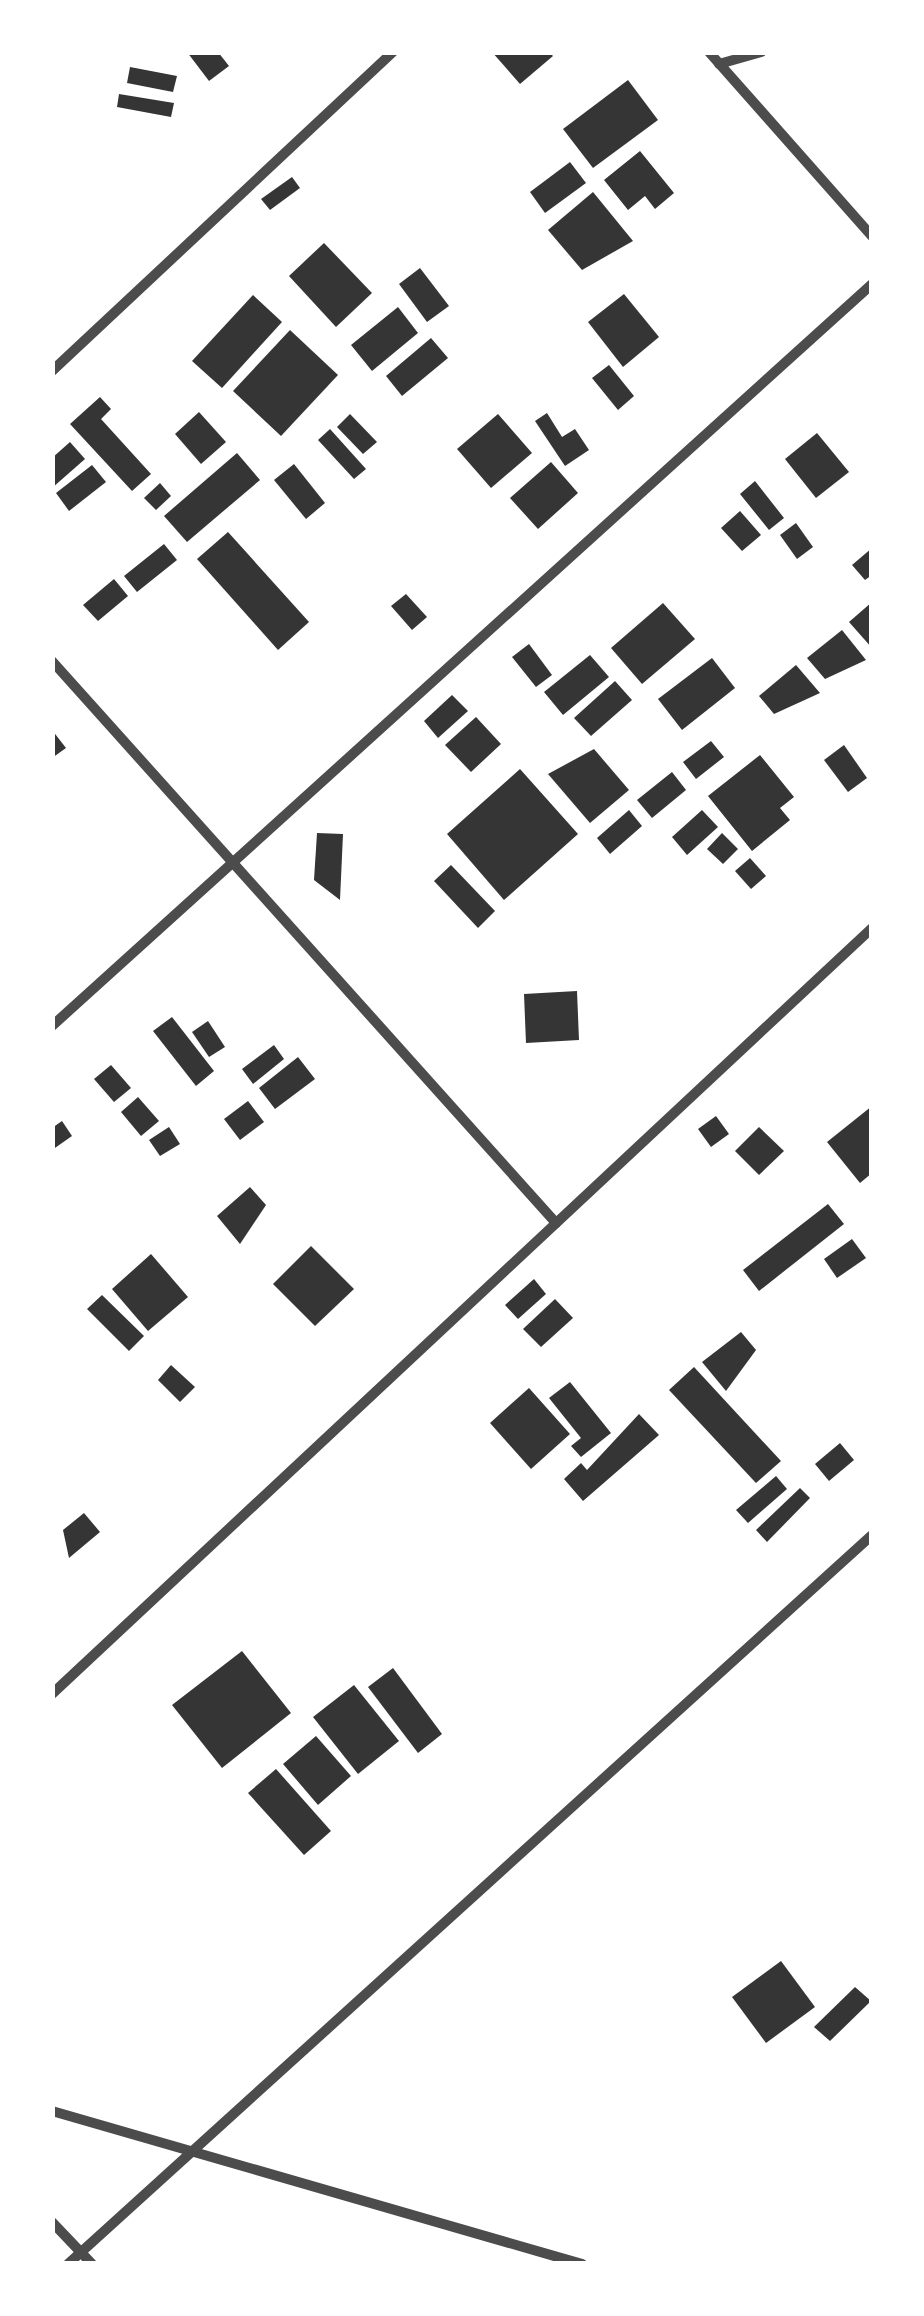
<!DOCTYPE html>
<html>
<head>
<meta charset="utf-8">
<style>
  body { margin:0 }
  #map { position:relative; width:924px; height:2316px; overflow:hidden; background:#fff; font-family:"Sofia Sans Condensed",sans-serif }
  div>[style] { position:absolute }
  .building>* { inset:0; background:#353535 }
  .minor>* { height:10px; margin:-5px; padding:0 5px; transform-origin:5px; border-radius:5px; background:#4c4c4c }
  span { translate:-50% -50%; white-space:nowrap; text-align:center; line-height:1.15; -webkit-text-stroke:9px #fff; paint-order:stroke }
  .frame { position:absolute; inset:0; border:55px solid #fff; pointer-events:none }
</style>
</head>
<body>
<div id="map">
  <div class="building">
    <i style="clip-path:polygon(187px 52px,218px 52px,229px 66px,209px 81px)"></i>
    <i style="clip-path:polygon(492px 52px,549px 52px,553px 56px,520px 84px)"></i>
    <i style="clip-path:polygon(130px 67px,177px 76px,173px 92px,127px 83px)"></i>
    <i style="clip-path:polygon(628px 80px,658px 120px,593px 168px,563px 129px)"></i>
    <i style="clip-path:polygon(119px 94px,174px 103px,171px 117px,117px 107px)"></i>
    <i style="clip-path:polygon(640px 151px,674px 193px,655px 209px,645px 196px,628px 210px,604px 180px)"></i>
    <i style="clip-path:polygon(570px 162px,586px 183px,545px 213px,530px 192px)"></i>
    <i style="clip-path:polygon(292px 177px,300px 188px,270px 210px,261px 199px)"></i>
    <i style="clip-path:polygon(593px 192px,633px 241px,582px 270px,548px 230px)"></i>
    <i style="clip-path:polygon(324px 243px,372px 293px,336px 327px,289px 276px)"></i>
    <i style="clip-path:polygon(420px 268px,449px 306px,427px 322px,399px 284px)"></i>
    <i style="clip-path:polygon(624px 294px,659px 337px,623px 367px,588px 322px)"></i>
    <i style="clip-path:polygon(253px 295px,282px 322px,222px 388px,192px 361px)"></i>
    <i style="clip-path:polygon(398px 307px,418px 333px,372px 371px,351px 345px)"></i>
    <i style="clip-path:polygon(290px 330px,338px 375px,281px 436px,233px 391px)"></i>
    <i style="clip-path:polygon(431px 338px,448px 358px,402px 396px,386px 376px)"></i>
    <i style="clip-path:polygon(609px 365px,634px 396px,618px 410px,592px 378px)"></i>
    <i style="clip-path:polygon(100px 397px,111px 409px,101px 419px,151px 474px,132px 491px,70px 424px)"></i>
    <i style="clip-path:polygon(199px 412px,226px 442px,201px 464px,175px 434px)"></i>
    <i style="clip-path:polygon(547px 413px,562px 437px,575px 429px,589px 450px,565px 466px,535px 421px)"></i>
    <i style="clip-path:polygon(350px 414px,377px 442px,363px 454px,337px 427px)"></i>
    <i style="clip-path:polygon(498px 414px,532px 453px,491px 488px,457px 449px)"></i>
    <i style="clip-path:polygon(330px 429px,366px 469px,354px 479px,318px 440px)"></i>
    <i style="clip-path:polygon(817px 433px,849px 472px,816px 498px,785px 459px)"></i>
    <i style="clip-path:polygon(70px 442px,85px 459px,52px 488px,52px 458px)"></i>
    <i style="clip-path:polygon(237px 453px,260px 480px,187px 542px,164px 516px)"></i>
    <i style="clip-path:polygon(551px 462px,578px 493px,538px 529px,510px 498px)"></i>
    <i style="clip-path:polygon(294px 464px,325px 503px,306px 519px,274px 480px)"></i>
    <i style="clip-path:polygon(92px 465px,106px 482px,69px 511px,56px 493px)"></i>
    <i style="clip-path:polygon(755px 481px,784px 518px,769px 530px,740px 494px)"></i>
    <i style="clip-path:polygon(160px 483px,171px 496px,156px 510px,144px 498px)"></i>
    <i style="clip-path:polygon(740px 511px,761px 535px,742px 551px,721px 528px)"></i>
    <i style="clip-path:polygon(796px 523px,813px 547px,797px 559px,780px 535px)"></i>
    <i style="clip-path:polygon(228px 532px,309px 622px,278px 650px,197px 559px)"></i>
    <i style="clip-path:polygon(164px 544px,177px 560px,137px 592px,124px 576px)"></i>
    <i style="clip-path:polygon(872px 548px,872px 575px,865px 580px,852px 565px)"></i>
    <i style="clip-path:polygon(114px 579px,128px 596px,98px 621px,83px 605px)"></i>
    <i style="clip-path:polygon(406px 594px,427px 617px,412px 630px,391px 606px)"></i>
    <i style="clip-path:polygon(872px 602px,872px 648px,849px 622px)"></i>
    <i style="clip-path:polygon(663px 603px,695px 639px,642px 684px,611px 648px)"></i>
    <i style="clip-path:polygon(842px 630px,866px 660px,825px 679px,807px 658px)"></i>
    <i style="clip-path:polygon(529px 644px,552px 675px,536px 687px,512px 657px)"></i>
    <i style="clip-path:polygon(590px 655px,609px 677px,563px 715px,544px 692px)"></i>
    <i style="clip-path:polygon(712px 658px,735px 688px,682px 730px,658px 699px)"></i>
    <i style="clip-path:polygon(796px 665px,820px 693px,774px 714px,759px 696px)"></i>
    <i style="clip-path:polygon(615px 681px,632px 700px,591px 736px,574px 718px)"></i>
    <i style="clip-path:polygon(452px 695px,468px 711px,438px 738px,424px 721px)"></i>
    <i style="clip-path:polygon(476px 717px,501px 744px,471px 772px,445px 745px)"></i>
    <i style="clip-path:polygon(52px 730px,66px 748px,52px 758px)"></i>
    <i style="clip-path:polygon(711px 741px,724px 757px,696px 779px,683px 762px)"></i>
    <i style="clip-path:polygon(844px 745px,867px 778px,848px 792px,824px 760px)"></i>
    <i style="clip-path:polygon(594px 749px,629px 790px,590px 823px,548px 774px)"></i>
    <i style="clip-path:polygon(760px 755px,794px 797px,780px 808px,790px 820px,752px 851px,708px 796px)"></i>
    <i style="clip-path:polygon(520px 769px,578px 834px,504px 900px,447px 834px)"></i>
    <i style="clip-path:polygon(672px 772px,686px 790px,652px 818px,637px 800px)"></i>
    <i style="clip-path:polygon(629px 810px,642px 826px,610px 854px,597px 838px)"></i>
    <i style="clip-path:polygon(702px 810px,718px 827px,687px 855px,672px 837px)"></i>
    <i style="clip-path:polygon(317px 833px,343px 834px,340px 900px,314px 880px)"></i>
    <i style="clip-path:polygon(722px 833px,738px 849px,723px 864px,707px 849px)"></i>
    <i style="clip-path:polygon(750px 858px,766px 876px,751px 889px,735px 871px)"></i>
    <i style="clip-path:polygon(451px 865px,495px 911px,478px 928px,434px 881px)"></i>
    <i style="clip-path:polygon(577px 991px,579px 1040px,526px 1043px,524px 994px)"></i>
    <i style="clip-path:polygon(172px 1017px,214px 1071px,196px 1086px,153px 1031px)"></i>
    <i style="clip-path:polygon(208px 1021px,225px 1047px,209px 1057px,192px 1032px)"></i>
    <i style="clip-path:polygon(274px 1045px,284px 1059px,253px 1084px,242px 1069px)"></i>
    <i style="clip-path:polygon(298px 1057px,315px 1079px,275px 1109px,259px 1088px)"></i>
    <i style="clip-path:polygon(111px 1065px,131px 1088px,114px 1102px,94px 1079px)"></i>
    <i style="clip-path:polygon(138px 1097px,159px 1121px,141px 1136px,121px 1112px)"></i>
    <i style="clip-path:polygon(248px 1101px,264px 1122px,240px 1140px,224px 1119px)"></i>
    <i style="clip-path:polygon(872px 1106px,872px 1173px,860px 1183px,827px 1142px)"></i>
    <i style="clip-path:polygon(716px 1116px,729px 1134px,711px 1147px,698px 1129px)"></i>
    <i style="clip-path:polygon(62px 1121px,72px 1136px,52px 1150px,52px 1128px)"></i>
    <i style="clip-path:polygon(169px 1127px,180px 1144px,160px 1156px,149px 1140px)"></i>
    <i style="clip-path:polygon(759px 1127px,784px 1151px,759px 1175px,735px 1151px)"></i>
    <i style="clip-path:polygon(250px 1187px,266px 1205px,240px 1244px,217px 1216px)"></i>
    <i style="clip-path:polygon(828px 1204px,844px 1224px,759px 1291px,743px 1270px)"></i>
    <i style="clip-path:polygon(852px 1239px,866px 1258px,837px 1278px,824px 1259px)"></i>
    <i style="clip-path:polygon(311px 1246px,354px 1289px,315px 1326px,273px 1284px)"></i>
    <i style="clip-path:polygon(151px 1254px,188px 1297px,148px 1331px,112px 1289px)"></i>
    <i style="clip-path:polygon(534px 1279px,546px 1294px,518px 1319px,505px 1305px)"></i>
    <i style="clip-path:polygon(102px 1295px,144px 1336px,129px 1351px,87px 1309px)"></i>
    <i style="clip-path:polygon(555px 1299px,573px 1318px,541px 1347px,523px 1329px)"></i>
    <i style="clip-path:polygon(741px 1332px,756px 1350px,726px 1391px,702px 1362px)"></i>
    <i style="clip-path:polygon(171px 1365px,195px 1387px,180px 1402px,158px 1380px)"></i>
    <i style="clip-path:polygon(694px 1367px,781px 1461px,756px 1483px,669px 1390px)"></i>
    <i style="clip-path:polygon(570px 1382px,611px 1433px,581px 1457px,571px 1446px,581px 1438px,549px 1398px)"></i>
    <i style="clip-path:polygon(529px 1388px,570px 1434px,531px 1469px,490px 1423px)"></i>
    <i style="clip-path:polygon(639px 1414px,659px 1435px,583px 1501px,564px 1479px,581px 1463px,587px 1470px)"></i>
    <i style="clip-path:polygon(840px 1443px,854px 1460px,829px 1481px,815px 1464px)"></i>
    <i style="clip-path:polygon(776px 1476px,787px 1489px,748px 1523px,736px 1510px)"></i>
    <i style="clip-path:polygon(800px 1488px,810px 1498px,767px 1542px,756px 1530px)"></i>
    <i style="clip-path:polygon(84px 1513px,100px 1532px,69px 1558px,63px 1530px)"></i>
    <i style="clip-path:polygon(242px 1651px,291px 1713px,222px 1768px,172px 1705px)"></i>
    <i style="clip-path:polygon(393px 1668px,442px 1734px,418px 1753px,368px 1687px)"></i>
    <i style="clip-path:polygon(354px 1685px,399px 1741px,358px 1774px,313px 1717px)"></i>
    <i style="clip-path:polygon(316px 1736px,351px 1776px,318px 1805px,283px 1764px)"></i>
    <i style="clip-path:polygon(276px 1769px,331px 1831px,304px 1855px,248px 1793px)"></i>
    <i style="clip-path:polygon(781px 1961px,815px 2007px,766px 2043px,732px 1997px)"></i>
    <i style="clip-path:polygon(855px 1987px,871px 2001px,830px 2041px,814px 2027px)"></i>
  </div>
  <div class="minor">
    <i style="left:709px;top:52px;width:246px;rotate:48.5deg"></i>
    <i style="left:719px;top:64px;width:44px;rotate:-15.9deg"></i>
    <i style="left:52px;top:371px;width:467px;rotate:-43.1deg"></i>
    <i style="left:52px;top:661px;width:755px;rotate:48.11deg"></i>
    <i style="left:52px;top:1026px;width:1106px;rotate:-42.14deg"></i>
    <i style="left:52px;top:1694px;width:1122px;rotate:-43.05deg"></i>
    <i style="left:52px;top:2111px;width:552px;rotate:16.1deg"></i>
    <i style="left:52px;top:2222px;width:58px;rotate:46.4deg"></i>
    <i style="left:68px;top:2264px;width:1085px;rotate:-42.2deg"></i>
  </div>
  <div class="frame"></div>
</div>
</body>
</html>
